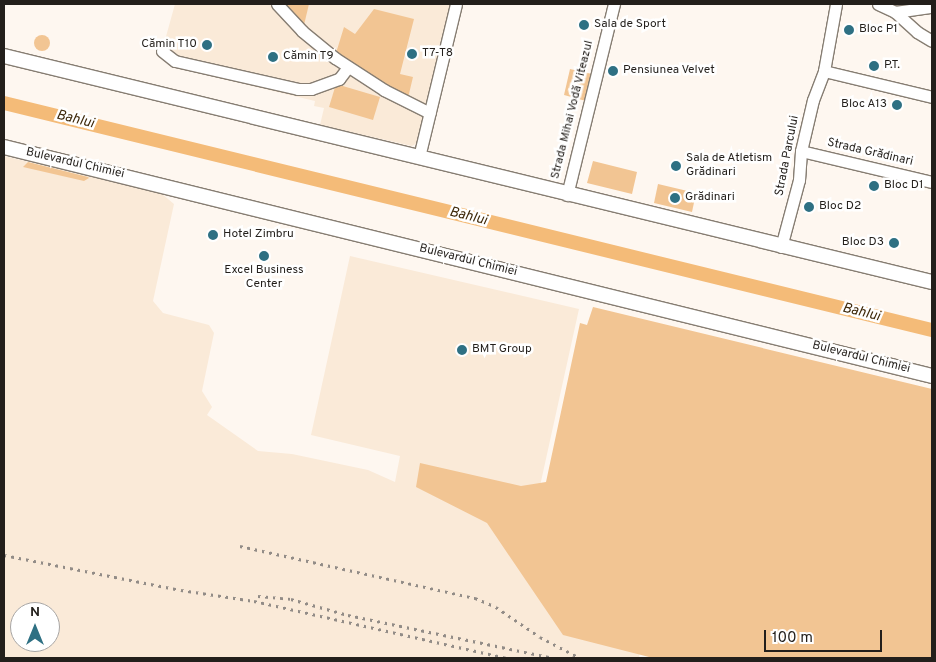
<!DOCTYPE html>
<html>
<head>
<meta charset="utf-8">
<style>
  body { margin:0 }
  #map { position:relative; width:936px; height:662px; overflow:hidden; background:#fef7f0; font-family:Overpass,sans-serif }
  div>[style] { position:absolute }
  .built>* { inset:0; background:#faead8 }
  .green>* { inset:0; background:#f2c593 }
  .round { border-radius:50% }
  .river>* { height:14px; margin:-7px; padding:0 7px; transform-origin:7px; border-radius:7px; background:#f4bb78 }
  .roads { filter:drop-shadow(1px 0 #867d72) drop-shadow(-1px 0 #867d72) drop-shadow(0 1px #867d72) drop-shadow(0 -1px #867d72) }
  .minor>* { height:11px; margin:-5.5px; padding:0 5.5px; transform-origin:5.5px; border-radius:5.5px; background:#fff }
  .major>* { height:14px; margin:-7px; padding:0 7px; transform-origin:7px; border-radius:7px; background:#fff }
  .rail>* { height:2.5px; margin-top:-1.25px; transform-origin:0; background:repeating-linear-gradient(90deg,#928c87 0 2.5px,transparent 0 7.5px) }
  .dots>* { width:14px; height:14px; translate:-50% -50%; box-sizing:border-box; border:2px solid #fff; border-radius:50% }
  span { translate:-50% -50%; white-space:nowrap; text-align:center; line-height:1.15; -webkit-text-stroke:5px #fff; paint-order:stroke }
  .poi-label { font-size:12px; color:#231f1b }
  .left { translate:0 -50%; text-align:left }
  .right { translate:-100% -50%; text-align:right }
  .street-label { font-size:12px; color:#231f1b }
  .water-label { font-size:14px; color:#3b2506; font-style:italic }
  .frame { position:absolute; inset:0; border:5px solid #231f1b; pointer-events:none }
  .north { position:absolute; left:10px; top:602px; width:50px; height:50px; box-sizing:border-box; background:#fff; border:1px solid #a7a5a4; border-radius:50%; rotate:0deg; font-size:14px; font-weight:700; line-height:20px; text-align:center; color:#231f1b }
  .north::after { content:''; display:block; margin:auto; width:18px; height:22px; background:#2e7083; clip-path:polygon(50% 0,100% 100%,50% 72%,0 100%) }
  .scale { position:absolute; left:764px; top:630px; width:118px; height:22px; box-sizing:border-box; border:2px solid #231f1b; border-top:0; padding-left:6px; font-size:15px; line-height:18px; white-space:nowrap; color:#231f1b; -webkit-text-stroke:4px #fff; paint-order:stroke }
</style>
</head>
<body>
<div id="map">
  <div class="built">
    <i style="clip-path:polygon(175px 4px,456px 4px,419px 142px,412px 146px,320px 125px,324px 108px,314px 106px,315px 101px,172px 67px,174px 61px,162px 51px)"></i>
    <i style="clip-path:polygon(evenodd,4px 156px,162px 194px,174px 204px,153px 301px,163px 313px,209px 325px,214px 333px,202px 391px,212px 407px,207px 415px,258px 451px,292px 454px,368px 470px,395px 482px,400px 456px,311px 435px,350px 256px,579px 309px,540px 486px,657px 510px,639px 658px,4px 658px,4px 156px,20px 612px,50px 612px,50px 642px,20px 642px,20px 612px)"></i>
  </div>
  <div class="green">
    <i style="clip-path:polygon(284px 4px,309px 4px,304px 25px)"></i>
    <i style="clip-path:polygon(374px 9px,414px 19px,400px 74px,413px 77px,408px 98px,336px 53px,344px 27px,355px 34px)"></i>
    <i class="round" style="left:34px;top:35px;width:16px;height:16px"></i>
    <i style="clip-path:polygon(570px 69px,592px 74px,586px 101px,564px 95px)"></i>
    <i style="clip-path:polygon(336px 84px,380px 97px,373px 120px,329px 107px)"></i>
    <i style="clip-path:polygon(593px 161px,637px 172px,632px 194px,587px 183px)"></i>
    <i style="clip-path:polygon(28px 162px,88px 177px,89px 178px,84px 181px,23px 167px)"></i>
    <i style="clip-path:polygon(658px 184px,696px 193px,692px 212px,654px 203px)"></i>
    <i style="clip-path:polygon(593px 307px,932px 389px,932px 658px,653px 658px,563px 635px,487px 523px,416px 487px,420px 463px,521px 486px,546px 482px,580px 323px,587px 325px)"></i>
  </div>
  <div class="river">
    <i style="left:4px;top:103px;width:955px;rotate:13.75deg"></i>
  </div>
  <div class="roads">
    <div class="minor">
      <i style="left:277px;top:4px;width:37px;rotate:47deg"></i>
      <i style="left:302px;top:31px;width:43px;rotate:39.3deg"></i>
      <i style="left:335px;top:58px;width:59px;rotate:33.1deg"></i>
      <i style="left:384px;top:90px;width:51px;rotate:26.6deg"></i>
      <i style="left:878px;top:4px;width:19px;rotate:25deg"></i>
      <i style="left:895px;top:12px;width:30px;rotate:42deg"></i>
      <i style="left:917px;top:32px;width:17px;rotate:31deg"></i>
      <i style="left:895px;top:12px;width:37px;rotate:-8deg"></i>
      <i style="left:162px;top:51px;width:16px;rotate:38deg"></i>
      <i style="left:175px;top:61px;width:126px;rotate:12.8deg"></i>
      <i style="left:298px;top:89px;width:13px"></i>
      <i style="left:311px;top:89px;width:30px;rotate:-20deg"></i>
      <i style="left:339px;top:79px;width:15px;rotate:-53deg"></i>
      <i style="left:824px;top:71px;width:111px;rotate:13.5deg"></i>
      <i style="left:801px;top:151px;width:135px;rotate:13.3deg"></i>
      <i style="left:419px;top:157px;width:157px;rotate:-76.4deg"></i>
      <i style="left:567px;top:195px;width:197px;rotate:-76.2deg"></i>
      <i style="left:781px;top:247px;width:69px;rotate:-75deg"></i>
      <i style="left:799px;top:180px;width:29px;rotate:-86deg"></i>
      <i style="left:801px;top:151px;width:52px;rotate:-76.8deg"></i>
      <i style="left:813px;top:100px;width:31px;rotate:-69deg"></i>
      <i style="left:824px;top:71px;width:68px;rotate:-79.8deg"></i>
    </div>
    <div class="major">
      <i style="left:4px;top:56px;width:955px;rotate:13.69deg"></i>
      <i style="left:4px;top:147px;width:956px;rotate:13.86deg"></i>
    </div>
  </div>
  <div class="rail">
    <i style="left:240px;top:546px;width:241px;rotate:12.5deg"></i>
    <i style="left:475px;top:598px;width:23px;rotate:23deg"></i>
    <i style="left:496px;top:607px;width:53px;rotate:34.3deg"></i>
    <i style="left:540px;top:637px;width:45px;rotate:27.7deg"></i>
    <i style="left:4px;top:555px;width:180px;rotate:11.2deg"></i>
    <i style="left:181px;top:590px;width:74px;rotate:8.6deg"></i>
    <i style="left:254px;top:601px;width:259px;rotate:12.7deg"></i>
    <i style="left:258px;top:596px;width:33px;rotate:5deg"></i>
    <i style="left:291px;top:599px;width:59px;rotate:15.7deg"></i>
    <i style="left:348px;top:615px;width:209px;rotate:11.8deg"></i>
  </div>
  <div class="dots">
    <i style="left:584px;top:25px;background:#2e7083"></i>
    <i style="left:849px;top:30px;background:#2e7083"></i>
    <i style="left:207px;top:45px;background:#2e7083"></i>
    <i style="left:412px;top:54px;background:#2e7083"></i>
    <i style="left:273px;top:57px;background:#2e7083"></i>
    <i style="left:874px;top:66px;background:#2e7083"></i>
    <i style="left:613px;top:71px;background:#2e7083"></i>
    <i style="left:897px;top:105px;background:#2e7083"></i>
    <i style="left:676px;top:166px;background:#2e7083"></i>
    <i style="left:874px;top:186px;background:#2e7083"></i>
    <i style="left:675px;top:198px;background:#2e7083"></i>
    <i style="left:809px;top:207px;background:#2e7083"></i>
    <i style="left:213px;top:235px;background:#2e7083"></i>
    <i style="left:894px;top:243px;background:#2e7083"></i>
    <i style="left:264px;top:256px;background:#2e7083"></i>
    <i style="left:462px;top:350px;background:#2e7083"></i>
  </div>
  <div class="poi-label">
    <span class="left" style="left:594px;top:25px">Sala de Sport</span>
    <span class="left" style="left:859px;top:30px">Bloc P1</span>
    <span class="right" style="left:197px;top:45px">Cămin T10</span>
    <span class="left" style="left:422px;top:54px">T7-T8</span>
    <span class="left" style="left:283px;top:57px">Cămin T9</span>
    <span class="left" style="left:884px;top:66px">P.T.</span>
    <span class="left" style="left:623px;top:71px">Pensiunea Velvet</span>
    <span class="right" style="left:887px;top:105px">Bloc A13</span>
    <span class="left" style="left:686px;top:166px">Sala de Atletism<br>Grădinari</span>
    <span class="left" style="left:884px;top:186px">Bloc D1</span>
    <span class="left" style="left:685px;top:198px">Grădinari</span>
    <span class="left" style="left:819px;top:207px">Bloc D2</span>
    <span class="left" style="left:223px;top:235px">Hotel Zimbru</span>
    <span class="right" style="left:884px;top:243px">Bloc D3</span>
    <span style="left:264px;top:278px">Excel Business<br>Center</span>
    <span class="left" style="left:472px;top:350px">BMT Group</span>
  </div>
  <div class="street-label">
    <span style="left:573px;top:110px;rotate:-76deg">Strada Mihai Vodă Viteazul</span>
    <span style="left:870px;top:153px;rotate:13deg">Strada Grădinari</span>
    <span style="left:788px;top:156px;rotate:-79deg">Strada Parcului</span>
    <span style="left:75px;top:164px;rotate:13deg">Bulevardul Chimiei</span>
    <span style="left:468px;top:261px;rotate:14deg">Bulevardul Chimiei</span>
    <span style="left:861px;top:358px;rotate:14deg">Bulevardul Chimiei</span>
  </div>
  <div class="water-label">
    <span style="left:75px;top:120px;rotate:14deg">Bahlui</span>
    <span style="left:468px;top:217px;rotate:14deg">Bahlui</span>
    <span style="left:861px;top:313px;rotate:14deg">Bahlui</span>
  </div>
  <div class="frame"></div>
  <div class="north">N</div>
  <div class="scale">100 m</div>
</div>
</body>
</html>
